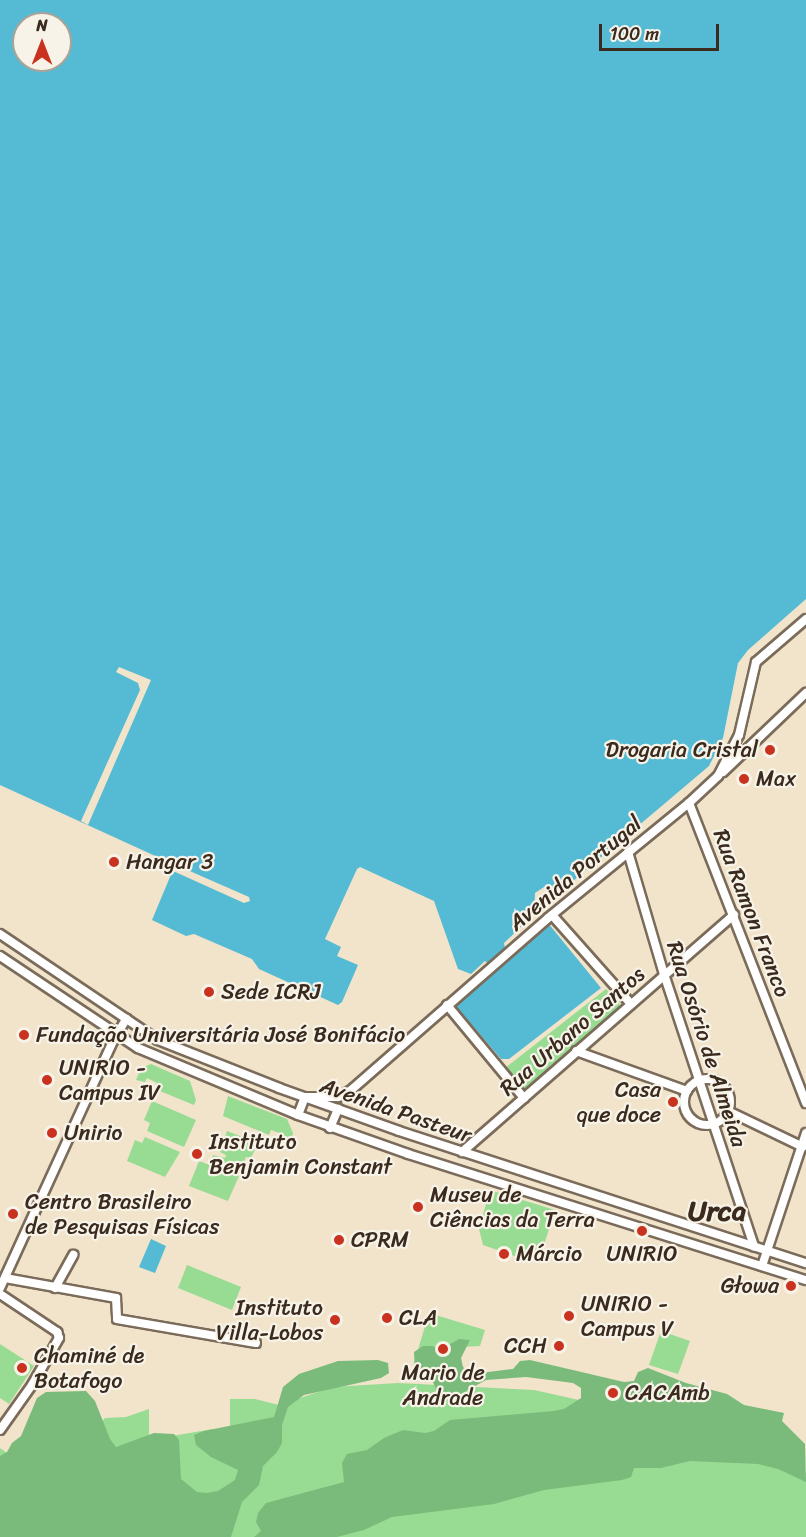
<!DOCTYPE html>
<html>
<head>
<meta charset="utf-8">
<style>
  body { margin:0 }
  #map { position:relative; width:806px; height:1537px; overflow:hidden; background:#f1e4ca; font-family:Sriracha,sans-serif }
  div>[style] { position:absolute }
  .green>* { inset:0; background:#98db92 }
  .forest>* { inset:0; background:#7abb7c }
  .water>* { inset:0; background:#55bad4 }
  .pier>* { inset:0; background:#f1e4ca }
  .roads { filter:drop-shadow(2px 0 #7b6b5a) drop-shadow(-2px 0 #7b6b5a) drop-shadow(0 2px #7b6b5a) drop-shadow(0 -2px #7b6b5a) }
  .minor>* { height:8px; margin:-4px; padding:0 4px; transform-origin:4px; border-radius:4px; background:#fff }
  .minor>.ring { margin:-4px; padding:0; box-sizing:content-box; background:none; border:8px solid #fff; border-radius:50% }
  .dots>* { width:16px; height:16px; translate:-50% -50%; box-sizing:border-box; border:3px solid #f7f3e8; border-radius:50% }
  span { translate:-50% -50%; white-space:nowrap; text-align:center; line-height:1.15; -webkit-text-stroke:4.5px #f7f3e8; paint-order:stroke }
  .poi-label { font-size:22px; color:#3b2a1e }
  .right { translate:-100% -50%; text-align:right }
  .left { translate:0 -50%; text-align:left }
  .street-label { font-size:22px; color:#3b2a1e }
  .district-label { font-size:28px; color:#3b2a1e; font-weight:700 }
  .north { position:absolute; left:12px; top:12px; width:60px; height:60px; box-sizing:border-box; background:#f7f3e8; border:2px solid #aca397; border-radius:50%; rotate:0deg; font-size:16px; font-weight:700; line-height:24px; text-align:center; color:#3b2a1e }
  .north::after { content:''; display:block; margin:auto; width:21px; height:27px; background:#c8321e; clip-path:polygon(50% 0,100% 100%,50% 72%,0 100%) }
  .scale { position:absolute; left:599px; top:24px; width:120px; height:27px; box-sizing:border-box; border:3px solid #3b2a1e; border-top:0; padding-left:8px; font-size:18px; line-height:21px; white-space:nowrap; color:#3b2a1e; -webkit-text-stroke:4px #f7f3e8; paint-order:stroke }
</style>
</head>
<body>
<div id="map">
  <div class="green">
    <i style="clip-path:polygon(606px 989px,619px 1002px,620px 1008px,525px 1092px,522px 1089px,505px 1068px)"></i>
    <i style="clip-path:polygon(151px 1064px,190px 1081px,196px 1100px,194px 1105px,155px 1089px,157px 1083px,147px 1078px,145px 1082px,136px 1080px,141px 1068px)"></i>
    <i style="clip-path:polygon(228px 1096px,287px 1119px,293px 1133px,291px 1143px,280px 1138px,282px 1134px,271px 1130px,269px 1135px,223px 1116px)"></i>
    <i style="clip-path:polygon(152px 1101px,196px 1120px,184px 1147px,147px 1131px,150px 1123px,144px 1120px)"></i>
    <i style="clip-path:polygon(227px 1131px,258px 1143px,251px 1158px,246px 1157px,241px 1169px,212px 1158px,213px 1155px,225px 1158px,226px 1155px,220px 1152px)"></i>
    <i style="clip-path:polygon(145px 1137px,180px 1152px,165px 1177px,127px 1161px,135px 1140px,142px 1143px)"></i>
    <i style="clip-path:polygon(199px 1161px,239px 1176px,228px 1201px,189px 1186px)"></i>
    <i style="clip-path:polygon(490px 1190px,555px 1210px,543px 1248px,537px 1256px,526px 1260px,483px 1245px,479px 1229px)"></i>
    <i style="clip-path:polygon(187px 1265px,241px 1287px,232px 1310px,178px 1288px)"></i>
    <i style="clip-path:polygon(429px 1313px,485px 1330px,480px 1346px,462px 1347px,452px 1371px,411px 1373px)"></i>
    <i style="clip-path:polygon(661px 1331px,690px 1341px,678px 1374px,649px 1365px)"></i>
    <i style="clip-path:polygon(0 1344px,34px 1366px,9px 1404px,0 1398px)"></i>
    <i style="clip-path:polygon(398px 1383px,534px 1390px,588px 1402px,806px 1473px,806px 1537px,0 1537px,0 1448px,27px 1467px,100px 1424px,105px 1418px,126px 1417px,149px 1409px,149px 1440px,213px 1429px,230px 1429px,230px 1399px,255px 1399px,279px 1405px,333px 1387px)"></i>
  </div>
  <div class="forest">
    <i style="clip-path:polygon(459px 1339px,470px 1340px,461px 1358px,463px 1367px,472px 1374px,513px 1369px,520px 1361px,530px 1360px,624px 1382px,634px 1381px,638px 1372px,648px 1368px,686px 1383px,727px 1394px,744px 1405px,784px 1413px,782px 1421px,805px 1444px,806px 1482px,778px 1469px,758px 1464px,690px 1461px,661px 1468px,634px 1468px,631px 1477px,622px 1480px,544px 1490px,494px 1504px,392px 1517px,364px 1530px,337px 1537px,254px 1537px,261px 1531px,256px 1522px,258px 1513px,266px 1503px,344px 1482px,342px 1463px,347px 1454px,367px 1450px,384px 1438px,403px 1430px,425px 1433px,434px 1431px,450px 1420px,554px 1411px,564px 1409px,581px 1398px,581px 1388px,573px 1383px,526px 1377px,486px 1380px,444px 1403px,435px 1399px,436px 1389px,432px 1380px,415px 1372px,414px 1352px,423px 1346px,432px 1346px,442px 1349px)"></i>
    <i style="clip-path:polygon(378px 1360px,388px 1363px,389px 1373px,381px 1378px,304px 1395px,288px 1407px,282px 1425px,282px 1443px,277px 1452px,263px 1466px,259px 1485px,242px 1502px,231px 1537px,0 1537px,0 1456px,7px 1452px,12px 1443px,21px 1436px,37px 1398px,46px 1392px,86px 1391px,95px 1401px,110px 1439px,116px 1447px,154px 1433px,174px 1434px,179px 1440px,181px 1479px,197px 1492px,207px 1493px,218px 1491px,235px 1480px,238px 1470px,211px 1457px,196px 1445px,194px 1435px,204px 1431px,274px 1417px,283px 1387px,299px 1374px,338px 1361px)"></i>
  </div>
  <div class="water">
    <i style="clip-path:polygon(evenodd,0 0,806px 0,806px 599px,748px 650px,738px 663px,723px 738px,709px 766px,560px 892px,544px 887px,535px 893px,534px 914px,504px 943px,506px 953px,548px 923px,601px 988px,509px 1059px,501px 1059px,455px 1005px,492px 967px,485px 961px,471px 974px,458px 969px,434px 901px,360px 867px,357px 869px,325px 939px,341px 947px,337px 956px,358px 965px,342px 1002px,338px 1005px,259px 969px,252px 959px,194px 934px,186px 936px,152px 920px,175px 865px,0 785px,0 0,24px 24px,60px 24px,60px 60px,24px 60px,24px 24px)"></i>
    <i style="clip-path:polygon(151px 1239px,166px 1246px,155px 1273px,139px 1267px)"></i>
  </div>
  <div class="pier">
    <i style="clip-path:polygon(119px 667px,151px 680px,88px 825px,81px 821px,140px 690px,138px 683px,116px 672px)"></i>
    <i style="clip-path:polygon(176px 865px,249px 897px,250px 901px,244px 903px,173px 871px)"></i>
  </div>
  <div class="roads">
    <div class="minor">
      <i style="left:723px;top:772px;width:115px;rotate:-43.6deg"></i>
      <i style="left:689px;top:803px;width:322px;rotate:68.7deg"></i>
      <i style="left:628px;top:852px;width:127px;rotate:73.6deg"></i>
      <i style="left:664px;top:974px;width:287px;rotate:71.7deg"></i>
      <i style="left:552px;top:915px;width:119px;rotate:48.4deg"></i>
      <i style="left:0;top:934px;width:190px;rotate:33.9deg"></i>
      <i style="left:158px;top:1040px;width:130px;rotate:21.6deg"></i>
      <i style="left:279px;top:1088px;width:127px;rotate:19.7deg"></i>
      <i style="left:399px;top:1131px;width:428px;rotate:18deg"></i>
      <i style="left:0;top:956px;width:166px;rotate:33.7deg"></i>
      <i style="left:138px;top:1048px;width:173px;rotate:22.7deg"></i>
      <i style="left:298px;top:1115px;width:117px;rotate:19.5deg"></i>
      <i style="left:408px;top:1154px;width:417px;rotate:17.6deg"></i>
      <i style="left:447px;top:1005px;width:121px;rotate:50.4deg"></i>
      <i style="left:576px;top:1051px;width:118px;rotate:19.8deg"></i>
      <i class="ring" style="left:684px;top:1079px;width:38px;height:38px"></i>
      <i style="left:728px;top:1111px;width:83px;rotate:25.6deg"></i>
      <i style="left:298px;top:1115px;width:19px;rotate:-69deg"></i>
      <i style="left:305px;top:1097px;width:33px"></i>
      <i style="left:338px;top:1097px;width:13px;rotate:-27deg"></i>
      <i style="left:350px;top:1091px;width:263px;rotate:-41.1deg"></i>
      <i style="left:548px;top:918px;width:182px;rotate:-39.2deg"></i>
      <i style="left:689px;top:803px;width:40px;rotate:-43deg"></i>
      <i style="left:718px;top:776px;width:46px;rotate:-62.9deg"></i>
      <i style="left:739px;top:735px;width:75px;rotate:-76.9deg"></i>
      <i style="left:756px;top:662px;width:66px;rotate:-40.7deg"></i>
      <i style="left:330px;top:1128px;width:21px;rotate:-67deg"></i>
      <i style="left:462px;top:1152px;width:361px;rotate:-41.1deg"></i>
      <i style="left:762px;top:1266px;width:140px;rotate:-71.7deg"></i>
      <i style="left:5px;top:1278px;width:113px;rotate:10.2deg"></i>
      <i style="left:116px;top:1298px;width:21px;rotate:87deg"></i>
      <i style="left:117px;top:1319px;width:141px;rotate:9.8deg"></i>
      <i style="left:0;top:1288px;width:272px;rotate:-65.4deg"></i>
      <i style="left:113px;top:1041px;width:26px;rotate:-59deg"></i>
      <i style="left:55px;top:1288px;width:38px;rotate:-61deg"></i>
      <i style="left:0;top:1294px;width:69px;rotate:33.7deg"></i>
      <i style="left:57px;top:1332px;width:6px;rotate:72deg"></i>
      <i style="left:59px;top:1338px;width:54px;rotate:119.9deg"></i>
      <i style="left:32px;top:1385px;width:55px;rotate:125.4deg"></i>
    </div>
  </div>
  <div class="dots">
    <i style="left:770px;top:750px;background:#c8321e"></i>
    <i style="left:744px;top:779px;background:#c8321e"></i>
    <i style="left:114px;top:862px;background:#c8321e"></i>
    <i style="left:209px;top:992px;background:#c8321e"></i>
    <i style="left:24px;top:1035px;background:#c8321e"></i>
    <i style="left:47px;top:1080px;background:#c8321e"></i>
    <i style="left:673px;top:1102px;background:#c8321e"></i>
    <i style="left:52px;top:1133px;background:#c8321e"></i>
    <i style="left:197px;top:1154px;background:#c8321e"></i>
    <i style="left:418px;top:1207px;background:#c8321e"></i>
    <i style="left:13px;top:1214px;background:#c8321e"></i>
    <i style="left:642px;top:1231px;background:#c8321e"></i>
    <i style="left:339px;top:1240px;background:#c8321e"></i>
    <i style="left:504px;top:1254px;background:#c8321e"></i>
    <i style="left:791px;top:1286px;background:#c8321e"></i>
    <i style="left:569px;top:1316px;background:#c8321e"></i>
    <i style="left:387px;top:1318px;background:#c8321e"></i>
    <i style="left:335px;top:1320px;background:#c8321e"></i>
    <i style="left:559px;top:1346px;background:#c8321e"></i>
    <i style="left:443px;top:1349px;background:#c8321e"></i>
    <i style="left:22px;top:1368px;background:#c8321e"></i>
    <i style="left:613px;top:1393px;background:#c8321e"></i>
  </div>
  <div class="poi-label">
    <span class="right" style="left:758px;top:750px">Drogaria Cristal</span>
    <span class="left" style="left:756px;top:779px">Max</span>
    <span class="left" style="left:126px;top:862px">Hangar 3</span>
    <span class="left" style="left:221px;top:992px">Sede ICRJ</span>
    <span class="left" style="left:36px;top:1035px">Fundação Universitária José Bonifácio</span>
    <span class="left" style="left:59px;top:1080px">UNIRIO -<br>Campus IV</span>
    <span class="right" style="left:661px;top:1102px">Casa<br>que doce</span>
    <span class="left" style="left:64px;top:1133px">Unirio</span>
    <span class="left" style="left:209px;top:1154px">Instituto<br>Benjamin Constant</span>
    <span class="left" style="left:430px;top:1207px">Museu de<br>Ciências da Terra</span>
    <span class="left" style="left:25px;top:1214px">Centro Brasileiro<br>de Pesquisas Físicas</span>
    <span class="left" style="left:351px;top:1240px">CPRM</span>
    <span class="left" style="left:516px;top:1254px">Márcio</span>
    <span style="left:642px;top:1254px">UNIRIO</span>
    <span class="right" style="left:779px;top:1286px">Głowa</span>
    <span class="left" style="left:581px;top:1316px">UNIRIO -<br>Campus V</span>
    <span class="right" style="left:323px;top:1320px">Instituto<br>Villa-Lobos</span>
    <span class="left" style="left:399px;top:1318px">CLA</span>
    <span class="right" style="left:547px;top:1346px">CCH</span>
    <span class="left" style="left:34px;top:1368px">Chaminé de<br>Botafogo</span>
    <span style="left:443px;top:1385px">Mario de<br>Andrade</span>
    <span class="left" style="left:625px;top:1393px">CACAmb</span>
  </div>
  <div class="street-label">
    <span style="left:575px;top:873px;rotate:-40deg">Avenida Portugal</span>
    <span style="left:752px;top:913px;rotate:69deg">Rua Ramon Franco</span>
    <span style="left:572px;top:1031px;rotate:-41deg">Rua Urbano Santos</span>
    <span style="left:707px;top:1044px;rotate:72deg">Rua Osório de Almeida</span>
    <span style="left:396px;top:1110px;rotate:19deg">Avenida Pasteur</span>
  </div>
  <div class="district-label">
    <span style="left:717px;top:1211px">Urca</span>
  </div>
  <div class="north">N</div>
  <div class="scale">100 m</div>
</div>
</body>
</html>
